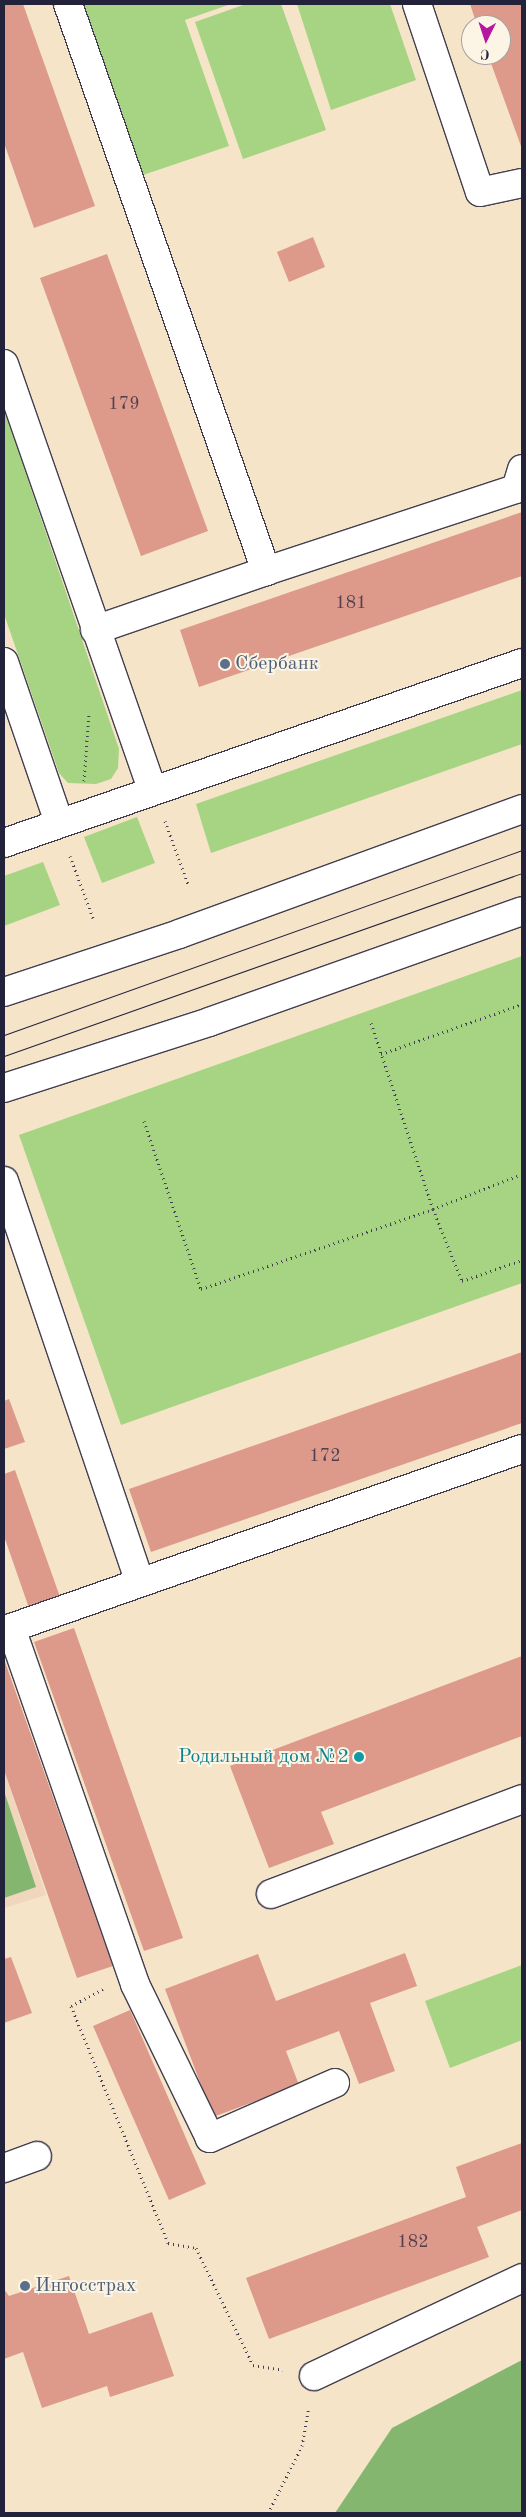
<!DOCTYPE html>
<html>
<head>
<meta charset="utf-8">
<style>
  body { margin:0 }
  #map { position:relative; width:526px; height:2517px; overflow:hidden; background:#f5e4c8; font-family:"Old Standard TT",serif }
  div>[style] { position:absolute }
  .built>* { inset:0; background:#efd6bc }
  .green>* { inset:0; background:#a6d482 }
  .forest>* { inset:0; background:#84b670 }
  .building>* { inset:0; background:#dd9a8b }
  .path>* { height:3px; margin-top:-1.5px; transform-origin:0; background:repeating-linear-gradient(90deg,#423f50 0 1px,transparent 0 5px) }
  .roads { filter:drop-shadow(1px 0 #423f50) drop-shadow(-1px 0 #423f50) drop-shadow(0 1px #423f50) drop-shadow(0 -1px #423f50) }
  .minor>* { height:28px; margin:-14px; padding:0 14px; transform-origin:14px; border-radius:14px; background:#fff }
  .highway>* { height:28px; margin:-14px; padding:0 14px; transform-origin:14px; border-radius:14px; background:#fff }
  .tram>* { height:1px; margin:-0.5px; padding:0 0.5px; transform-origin:0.5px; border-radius:0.5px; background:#22223b }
  .dots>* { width:14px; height:14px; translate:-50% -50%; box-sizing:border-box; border:2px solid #fcf5e5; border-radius:50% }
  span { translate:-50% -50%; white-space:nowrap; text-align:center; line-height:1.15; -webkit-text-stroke:4px #fcf5e5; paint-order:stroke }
  .number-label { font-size:18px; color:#51404f }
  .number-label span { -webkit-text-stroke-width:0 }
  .service-label { font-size:20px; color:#4e5e75 }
  .left { translate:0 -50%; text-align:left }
  .culture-label { font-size:20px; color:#0d838f }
  .right { translate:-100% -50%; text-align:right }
  .frame { position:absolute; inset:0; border:5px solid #22223b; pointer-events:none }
  .north { position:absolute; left:461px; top:15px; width:50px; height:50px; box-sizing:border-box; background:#fcf5e5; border:1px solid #a5a1a1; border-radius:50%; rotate:184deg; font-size:14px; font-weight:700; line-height:20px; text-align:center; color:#22223b }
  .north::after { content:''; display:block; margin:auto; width:18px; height:22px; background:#b5179e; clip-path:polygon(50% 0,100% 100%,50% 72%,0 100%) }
</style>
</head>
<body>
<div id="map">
  <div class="built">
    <i style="clip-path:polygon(4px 1770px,46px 1895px,4px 1908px)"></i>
  </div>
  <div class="green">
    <i style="clip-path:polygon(84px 4px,231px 4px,185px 20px,229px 146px,140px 176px)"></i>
    <i style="clip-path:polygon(246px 4px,281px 4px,326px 130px,243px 159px,195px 22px)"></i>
    <i style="clip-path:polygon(297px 4px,390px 4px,416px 80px,331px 110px)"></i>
    <i style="clip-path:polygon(4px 409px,119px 749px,118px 768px,111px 779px,96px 784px,68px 783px,59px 773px,4px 614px)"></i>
    <i style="clip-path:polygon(522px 690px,522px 744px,211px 853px,196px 804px)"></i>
    <i style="clip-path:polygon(137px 817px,155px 863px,102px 883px,84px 837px)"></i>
    <i style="clip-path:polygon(43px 862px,60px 905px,4px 926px,4px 876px)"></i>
    <i style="clip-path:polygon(522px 956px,522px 1283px,121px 1425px,19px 1135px)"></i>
    <i style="clip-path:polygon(522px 1965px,522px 2040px,450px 2068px,425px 2001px)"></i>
  </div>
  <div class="forest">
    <i style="clip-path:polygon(4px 1791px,36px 1887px,4px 1898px)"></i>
    <i style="clip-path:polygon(522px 2360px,522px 2513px,335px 2513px,392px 2428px)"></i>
  </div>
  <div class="building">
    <i style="clip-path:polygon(4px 4px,23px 4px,95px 206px,34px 228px,4px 143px)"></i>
    <i style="clip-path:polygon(470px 4px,522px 4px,522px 149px,488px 55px,501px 55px,501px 25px,477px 25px)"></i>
    <i style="clip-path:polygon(313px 237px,325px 267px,289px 282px,277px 252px)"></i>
    <i style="clip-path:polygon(107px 254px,208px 531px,141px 556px,40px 278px)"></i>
    <i style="clip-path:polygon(522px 512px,522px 576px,199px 687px,180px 630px)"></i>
    <i style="clip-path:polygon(522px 1352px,522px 1423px,151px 1552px,129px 1489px)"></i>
    <i style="clip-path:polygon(9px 1399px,25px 1442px,4px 1449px,4px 1401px)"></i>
    <i style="clip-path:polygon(15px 1470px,60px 1597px,29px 1608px,4px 1536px,4px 1474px)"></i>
    <i style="clip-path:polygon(74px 1628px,183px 1938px,144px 1951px,34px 1642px)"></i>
    <i style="clip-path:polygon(522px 1656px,522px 1736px,321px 1812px,334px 1844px,269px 1868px,230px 1766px)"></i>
    <i style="clip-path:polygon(4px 1659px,113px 1966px,77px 1978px,4px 1770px)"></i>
    <i style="clip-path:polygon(405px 1953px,417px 1986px,370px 2003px,395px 2071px,359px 2084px,339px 2031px,286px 2051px,299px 2085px,213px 2117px,165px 1989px,258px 1954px,276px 2001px)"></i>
    <i style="clip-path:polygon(11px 1957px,32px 2013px,4px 2023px,4px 1959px)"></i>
    <i style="clip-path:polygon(130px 2010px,206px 2184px,169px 2200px,93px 2026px)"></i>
    <i style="clip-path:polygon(522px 2143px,522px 2210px,477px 2227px,489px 2257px,269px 2339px,246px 2278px,466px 2197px,456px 2167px)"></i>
    <i style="clip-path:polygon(69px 2276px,89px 2334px,152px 2312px,174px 2376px,110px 2397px,107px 2386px,42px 2408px,23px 2352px,4px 2359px,4px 2289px,9px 2296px)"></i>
  </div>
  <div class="path">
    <i style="left:84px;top:781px;width:68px;rotate:-85.8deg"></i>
    <i style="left:165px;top:821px;width:67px;rotate:69.9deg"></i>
    <i style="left:70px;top:856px;width:66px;rotate:69.6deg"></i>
    <i style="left:381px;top:1054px;width:150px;rotate:-19.5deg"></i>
    <i style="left:144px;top:1121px;width:177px;rotate:71.3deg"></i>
    <i style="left:201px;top:1289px;width:245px;rotate:-19deg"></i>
    <i style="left:433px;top:1209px;width:196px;rotate:-108.4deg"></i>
    <i style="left:522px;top:1174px;width:96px;rotate:158.5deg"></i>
    <i style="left:433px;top:1209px;width:78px;rotate:68.1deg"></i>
    <i style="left:462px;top:1281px;width:64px;rotate:-19.3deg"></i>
    <i style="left:103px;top:1989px;width:36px;rotate:152deg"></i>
    <i style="left:71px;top:2006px;width:256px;rotate:67.7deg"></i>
    <i style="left:168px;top:2243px;width:28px;rotate:10deg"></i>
    <i style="left:196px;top:2248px;width:130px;rotate:64deg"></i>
    <i style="left:253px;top:2365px;width:30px;rotate:9deg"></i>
    <i style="left:268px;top:2513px;width:75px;rotate:-63.1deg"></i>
    <i style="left:302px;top:2446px;width:39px;rotate:-80deg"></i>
  </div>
  <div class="roads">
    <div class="minor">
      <i style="left:68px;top:4px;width:601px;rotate:70.75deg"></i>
      <i style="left:266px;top:571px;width:263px;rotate:-18.2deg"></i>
      <i style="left:516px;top:489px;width:21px;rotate:-73deg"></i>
      <i style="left:417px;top:4px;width:198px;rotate:71.5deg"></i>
      <i style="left:480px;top:192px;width:43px;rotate:-12.1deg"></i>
      <i style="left:4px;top:364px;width:452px;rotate:70.8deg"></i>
      <i style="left:95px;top:630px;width:181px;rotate:-19deg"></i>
      <i style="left:4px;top:662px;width:170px;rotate:71.1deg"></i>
      <i style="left:4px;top:843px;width:548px;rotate:-19.16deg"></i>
      <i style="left:4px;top:1181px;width:423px;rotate:71.3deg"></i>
      <i style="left:271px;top:1894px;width:268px;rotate:-20.7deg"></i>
      <i style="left:335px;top:2083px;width:137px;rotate:156.3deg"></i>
      <i style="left:210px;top:2138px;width:171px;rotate:-116deg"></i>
      <i style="left:135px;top:1984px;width:377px;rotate:-109.2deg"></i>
      <i style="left:11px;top:1628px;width:541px;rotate:-19.31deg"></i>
      <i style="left:4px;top:2168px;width:35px;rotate:-20deg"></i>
      <i style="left:314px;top:2376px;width:230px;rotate:-25.2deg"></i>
    </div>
    <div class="highway">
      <i style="left:4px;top:992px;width:184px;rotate:-18.3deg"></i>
      <i style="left:179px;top:934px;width:365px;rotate:-20deg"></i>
      <i style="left:4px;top:1088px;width:215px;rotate:-17.8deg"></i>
      <i style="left:209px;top:1022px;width:332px;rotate:-19.5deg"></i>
    </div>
  </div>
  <div class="tram">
    <i style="left:4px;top:1035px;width:550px;rotate:-19.65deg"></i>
    <i style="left:4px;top:1056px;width:549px;rotate:-19.46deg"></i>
  </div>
  <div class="dots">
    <i style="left:225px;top:664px;background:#5c6f8a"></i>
    <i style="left:359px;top:1757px;background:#0f9aa8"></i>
    <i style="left:25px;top:2286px;background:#5c6f8a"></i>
  </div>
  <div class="number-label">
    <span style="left:124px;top:404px">179</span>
    <span style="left:351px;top:603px">181</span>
    <span style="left:325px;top:1456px">172</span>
    <span style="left:413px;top:2242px">182</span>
  </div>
  <div class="service-label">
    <span class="left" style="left:235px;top:664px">Сбербанк</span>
    <span class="left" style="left:35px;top:2286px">Ингосстрах</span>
  </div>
  <div class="culture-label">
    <span class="right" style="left:349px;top:1757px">Родильный дом №2</span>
  </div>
  <div class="frame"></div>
  <div class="north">С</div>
</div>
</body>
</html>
